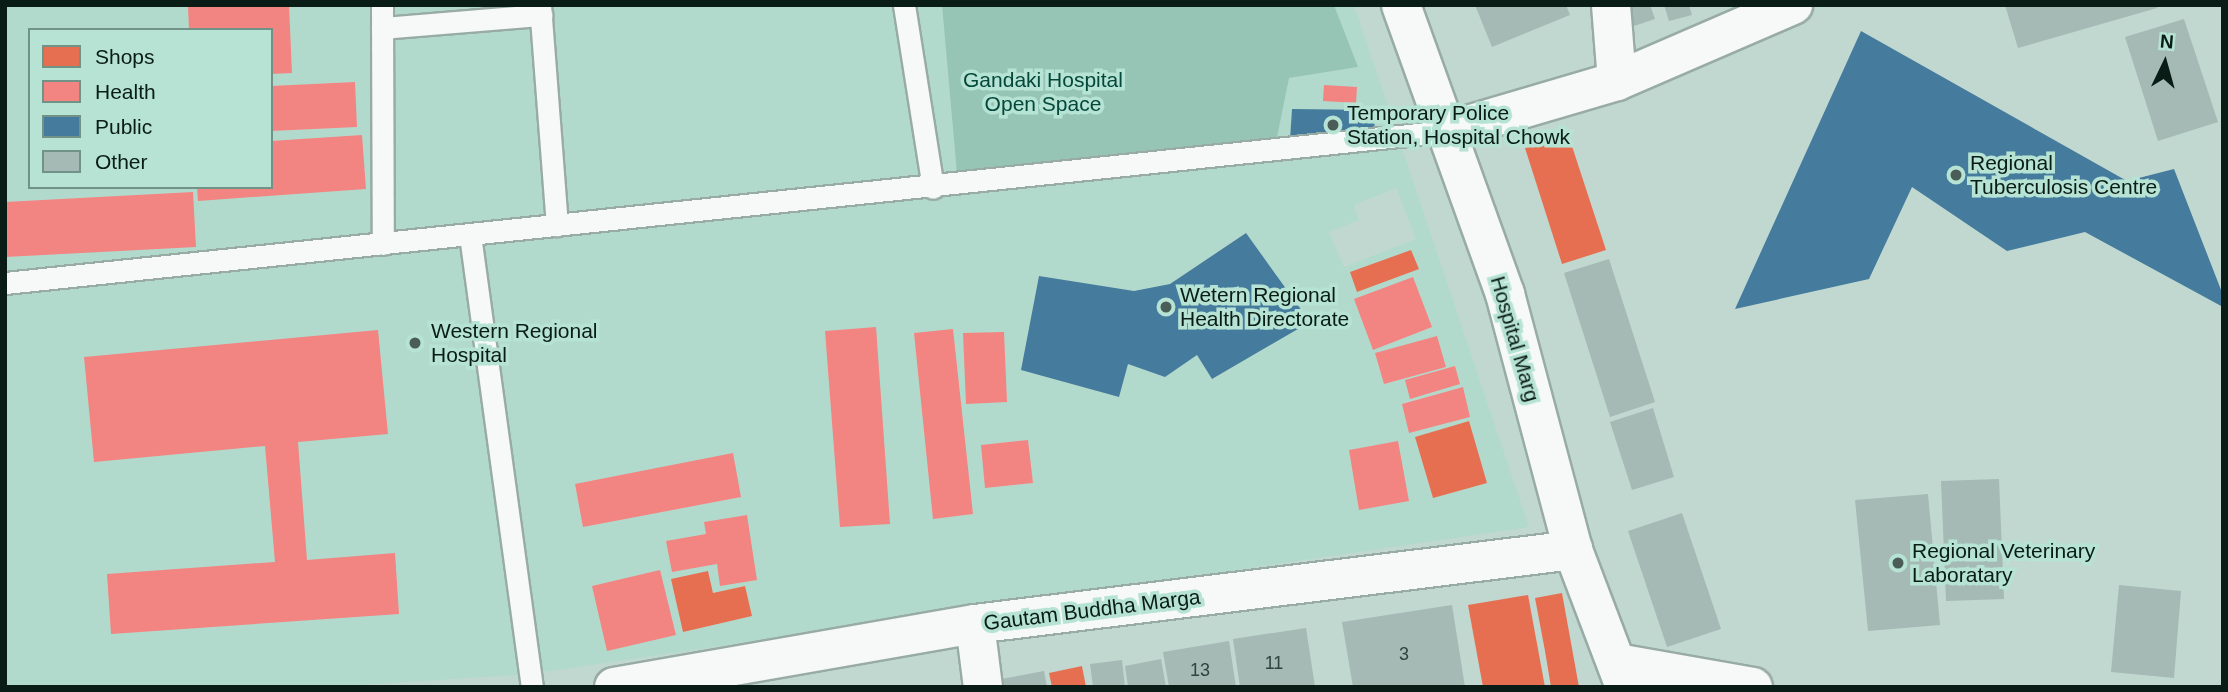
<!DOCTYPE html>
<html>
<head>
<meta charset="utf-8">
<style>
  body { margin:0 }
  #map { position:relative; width:2228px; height:692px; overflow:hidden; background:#c0d8d0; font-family:Arial,sans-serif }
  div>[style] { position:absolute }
  .built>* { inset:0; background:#b2dacc }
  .green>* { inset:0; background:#96c5b5 }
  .shops>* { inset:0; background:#e76f51 }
  .health>* { inset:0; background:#f28482 }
  .public>* { inset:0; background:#457b9d }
  .building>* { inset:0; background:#a5b9b5 }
  .roads { filter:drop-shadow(2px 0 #98aba5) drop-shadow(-2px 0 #98aba5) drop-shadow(0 2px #98aba5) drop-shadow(0 -2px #98aba5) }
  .service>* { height:21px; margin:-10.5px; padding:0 10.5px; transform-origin:10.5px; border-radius:10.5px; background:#f6f9f8 }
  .minor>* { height:38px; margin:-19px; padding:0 19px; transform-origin:19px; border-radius:19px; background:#f6f9f8 }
  .secondary>* { height:38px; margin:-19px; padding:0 19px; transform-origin:19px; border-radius:19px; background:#f6f9f8 }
  .primary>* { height:38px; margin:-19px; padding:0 19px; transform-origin:19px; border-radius:19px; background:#f6f9f8 }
  .dots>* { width:19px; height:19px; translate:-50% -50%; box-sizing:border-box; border:4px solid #b6e3d3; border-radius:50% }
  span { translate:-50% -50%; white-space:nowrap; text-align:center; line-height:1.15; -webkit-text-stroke:7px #b6e3d3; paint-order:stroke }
  .number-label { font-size:18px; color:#31433e }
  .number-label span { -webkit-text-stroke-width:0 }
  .park-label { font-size:21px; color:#044839 }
  .poi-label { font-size:21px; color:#0a1c16 }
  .left { translate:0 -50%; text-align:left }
  .street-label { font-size:21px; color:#0a1c16 }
  .frame { position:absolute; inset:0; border:7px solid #0a1c16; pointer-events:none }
  .legend { position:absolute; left:28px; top:28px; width:245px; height:161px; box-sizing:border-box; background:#b6e3d3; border:2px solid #719387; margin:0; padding:9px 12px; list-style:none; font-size:21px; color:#0a1c16 }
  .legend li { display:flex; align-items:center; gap:14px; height:35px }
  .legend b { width:35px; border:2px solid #719387 }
  .north { position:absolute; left:2130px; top:28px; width:70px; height:70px; -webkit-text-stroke:5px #b6e3d3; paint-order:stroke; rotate:5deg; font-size:19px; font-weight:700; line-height:28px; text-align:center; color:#0a1c16 }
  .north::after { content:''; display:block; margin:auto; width:24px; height:32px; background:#0a1c16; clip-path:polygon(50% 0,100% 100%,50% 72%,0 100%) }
</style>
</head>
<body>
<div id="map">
  <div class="built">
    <i style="clip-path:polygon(evenodd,5px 5px,202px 5px,188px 6px,189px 30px,30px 30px,30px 187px,366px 188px,362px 135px,271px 141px,271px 131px,357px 127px,355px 82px,271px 86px,271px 74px,292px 73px,289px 5px,942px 5px,958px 185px,1289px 78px,1358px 67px,1334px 5px,1354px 5px,1529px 527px,530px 674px,331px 687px,5px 687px,5px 257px,196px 246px,193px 192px,5px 202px,5px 5px,1292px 110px,1374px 110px,1375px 140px,1290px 139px,1292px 110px,5px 5px,1396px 188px,1416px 239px,1344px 267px,1329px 232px,1359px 220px,1354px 205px,1396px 188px,5px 5px,1245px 233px,1309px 322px,1213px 379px,1197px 355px,1165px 377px,1128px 364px,1118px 397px,1021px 370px,1039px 276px,1134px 291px,1170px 284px,1245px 233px,5px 5px,1411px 250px,1418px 269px,1357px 291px,1350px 272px,1411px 250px,5px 5px,1413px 277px,1432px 327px,1373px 349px,1354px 299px,1413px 277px,5px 5px,875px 327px,889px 524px,840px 527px,825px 331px,875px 327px,5px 5px,953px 329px,973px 514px,934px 519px,914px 334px,953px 329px,5px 5px,1004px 332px,1007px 402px,967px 404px,963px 334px,1004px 332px,5px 5px,1437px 336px,1446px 367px,1384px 384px,1375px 353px,1437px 336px,5px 5px,1455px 366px,1460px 384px,1411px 398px,1405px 380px,1455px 366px,5px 5px,1462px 387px,1470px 416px,1410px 433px,1402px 403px,1462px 387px,5px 5px,1468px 421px,1469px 421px,1433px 498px,1415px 437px,1468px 421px,5px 5px,1028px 440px,1033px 483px,986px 488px,981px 445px,1028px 440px,5px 5px,1398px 441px,1409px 501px,1359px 509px,1349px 450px,1398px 441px,5px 5px,732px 454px,741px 497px,583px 527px,575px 484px,732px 454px,5px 5px,746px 515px,720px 586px,717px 564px,666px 541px,706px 534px,705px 522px,746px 515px,5px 5px,660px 570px,676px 634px,607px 650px,593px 586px,660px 570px,5px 5px,708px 571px,713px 593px,671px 579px,708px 571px)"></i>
  </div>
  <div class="green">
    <i style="clip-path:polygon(942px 5px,1334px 5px,1358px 67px,1289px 78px,1272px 162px,958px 185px)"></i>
  </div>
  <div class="shops">
    <i style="clip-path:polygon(1568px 134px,1606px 250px,1562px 264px,1525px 148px)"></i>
    <i style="clip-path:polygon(1411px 250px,1419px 269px,1357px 292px,1350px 272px)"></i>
    <i style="clip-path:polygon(1469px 421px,1487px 483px,1433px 498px,1415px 437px)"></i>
    <i style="clip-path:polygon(708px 571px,713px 593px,745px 586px,752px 616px,683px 632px,671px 579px)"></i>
    <i style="clip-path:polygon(1562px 593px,1579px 687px,1551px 687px,1545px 651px,1535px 598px)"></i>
    <i style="clip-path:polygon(1528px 595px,1545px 687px,1483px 687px,1468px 605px)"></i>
    <i style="clip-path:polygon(1082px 666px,1086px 687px,1052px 687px,1049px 673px)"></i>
  </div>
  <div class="health">
    <i style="clip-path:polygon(289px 5px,292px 73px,271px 74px,271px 30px,189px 30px,188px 6px)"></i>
    <i style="clip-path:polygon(355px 82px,357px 127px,271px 131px,271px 86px)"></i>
    <i style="clip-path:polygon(1324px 85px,1357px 87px,1356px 103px,1323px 101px)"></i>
    <i style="clip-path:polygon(362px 135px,366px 189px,198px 201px,197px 187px,271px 187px,271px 141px)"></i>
    <i style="clip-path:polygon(193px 192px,196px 247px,5px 257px,5px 202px)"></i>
    <i style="clip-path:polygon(1413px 277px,1432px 327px,1373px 350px,1354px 299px)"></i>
    <i style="clip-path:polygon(876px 327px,890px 524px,840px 527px,825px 331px)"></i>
    <i style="clip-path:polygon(953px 329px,973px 514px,933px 519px,914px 333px)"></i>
    <i style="clip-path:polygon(378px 330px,388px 434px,298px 442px,307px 560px,395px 553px,399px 614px,111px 634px,107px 574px,275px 562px,265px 446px,94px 462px,84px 357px)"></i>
    <i style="clip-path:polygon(1004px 332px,1007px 402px,966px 404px,963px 333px)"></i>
    <i style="clip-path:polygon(1437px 336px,1446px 367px,1384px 384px,1375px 353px)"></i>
    <i style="clip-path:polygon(1455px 366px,1460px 384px,1410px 399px,1405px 380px)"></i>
    <i style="clip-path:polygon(1463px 387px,1470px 417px,1409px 433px,1402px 404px)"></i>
    <i style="clip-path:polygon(1028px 440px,1033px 483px,985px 488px,981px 445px)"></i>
    <i style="clip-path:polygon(1398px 441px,1409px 501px,1359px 510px,1349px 450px)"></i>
    <i style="clip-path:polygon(733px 453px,741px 497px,583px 527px,575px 484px)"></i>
    <i style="clip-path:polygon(747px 515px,757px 580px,720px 586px,717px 564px,672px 572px,666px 541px,706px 534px,704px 522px)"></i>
    <i style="clip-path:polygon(660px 570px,676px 635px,607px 651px,592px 586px)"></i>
  </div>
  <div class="public">
    <i style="clip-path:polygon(1861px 31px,2127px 181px,2174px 169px,2223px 295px,2223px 307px,2085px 232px,2007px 251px,1912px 187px,1869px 279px,1735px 309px)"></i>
    <i style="clip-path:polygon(1292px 109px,1374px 110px,1375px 140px,1290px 140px)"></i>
    <i style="clip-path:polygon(1246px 233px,1310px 322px,1212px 379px,1197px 355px,1165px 377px,1128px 364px,1119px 397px,1021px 370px,1039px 276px,1134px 291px,1170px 284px)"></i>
  </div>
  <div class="building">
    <i style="clip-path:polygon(1475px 5px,1566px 5px,1570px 15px,1492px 47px)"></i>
    <i style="clip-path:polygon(1625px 5px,1650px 5px,1655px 19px,1631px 27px)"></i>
    <i style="clip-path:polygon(1664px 5px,1689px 5px,1692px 15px,1669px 21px)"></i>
    <i style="clip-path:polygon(2005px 5px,2156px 5px,2157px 8px,2018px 48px)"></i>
    <i style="clip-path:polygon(2184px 19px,2218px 122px,2158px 141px,2125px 37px)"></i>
    <i style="clip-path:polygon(1609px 259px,1655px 402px,1610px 417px,1564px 273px)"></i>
    <i style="clip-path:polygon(1653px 408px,1674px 477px,1632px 490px,1610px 422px)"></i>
    <i style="clip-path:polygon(1999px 479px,2004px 599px,1946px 601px,1941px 481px)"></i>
    <i style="clip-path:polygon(1928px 494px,1940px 625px,1868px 631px,1855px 500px)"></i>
    <i style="clip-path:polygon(1682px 513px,1721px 629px,1667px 647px,1628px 531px)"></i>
    <i style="clip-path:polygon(2119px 585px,2181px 591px,2174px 678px,2111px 672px)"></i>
    <i style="clip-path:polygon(1452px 605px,1465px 687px,1353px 687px,1342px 622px)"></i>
    <i style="clip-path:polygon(1306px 628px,1315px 687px,1240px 687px,1233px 639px)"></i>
    <i style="clip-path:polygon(1229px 641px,1236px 687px,1169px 687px,1163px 652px)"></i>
    <i style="clip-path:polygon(1161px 659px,1166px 687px,1128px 687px,1125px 666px)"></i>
    <i style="clip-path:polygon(1122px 660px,1125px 687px,1093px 687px,1090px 664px)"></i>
    <i style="clip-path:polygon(1044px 671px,1047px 687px,997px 687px,996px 680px)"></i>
  </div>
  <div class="roads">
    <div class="service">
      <i style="left:540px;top:5px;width:221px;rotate:85.6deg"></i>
      <i style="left:904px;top:5px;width:185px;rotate:81deg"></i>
      <i style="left:382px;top:6px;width:238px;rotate:89.8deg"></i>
      <i style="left:382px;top:28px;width:160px;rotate:-4.7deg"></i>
      <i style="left:470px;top:235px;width:456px;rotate:82.2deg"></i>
      <i style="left:5px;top:283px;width:1450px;rotate:-6.02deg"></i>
    </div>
    <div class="minor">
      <i style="left:1611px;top:5px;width:76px;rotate:85.5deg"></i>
      <i style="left:1447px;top:131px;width:177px;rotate:-16.4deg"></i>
      <i style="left:1617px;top:81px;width:192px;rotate:-23.4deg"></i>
      <i style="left:975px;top:624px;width:64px;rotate:82.8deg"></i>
    </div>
    <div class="secondary">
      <i style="left:1617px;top:663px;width:138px;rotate:10deg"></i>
      <i style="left:614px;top:687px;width:366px;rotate:-9.9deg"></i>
      <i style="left:975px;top:624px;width:603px;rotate:-7.05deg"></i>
    </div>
    <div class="primary">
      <i style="left:1401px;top:5px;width:307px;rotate:70.2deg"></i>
      <i style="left:1505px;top:294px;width:265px;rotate:75.1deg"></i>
      <i style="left:1573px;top:550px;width:147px;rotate:69.2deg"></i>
    </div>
  </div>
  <div class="dots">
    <i style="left:1333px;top:125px;background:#4a5e57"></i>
    <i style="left:1956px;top:175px;background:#4a5e57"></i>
    <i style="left:1166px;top:307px;background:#4a5e57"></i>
    <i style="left:415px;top:343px;background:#4a5e57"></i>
    <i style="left:1898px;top:563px;background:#4a5e57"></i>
  </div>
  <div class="number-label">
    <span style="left:1404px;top:654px">3</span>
    <span style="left:1274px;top:663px">11</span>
    <span style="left:1200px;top:670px">13</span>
  </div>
  <div class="park-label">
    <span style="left:1043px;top:92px">Gandaki Hospital<br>Open Space</span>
  </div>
  <div class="poi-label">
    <span class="left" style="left:1347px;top:125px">Temporary Police<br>Station, Hospital Chowk</span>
    <span class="left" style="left:1970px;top:175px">Regional<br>Tuberculosis Centre</span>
    <span class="left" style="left:1180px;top:307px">Wetern Regional<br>Health Directorate</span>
    <span class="left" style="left:431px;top:343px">Western Regional<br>Hospital</span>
    <span class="left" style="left:1912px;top:563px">Regional Veterinary<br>Laboratary</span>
  </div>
  <div class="street-label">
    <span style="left:1515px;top:339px;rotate:74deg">Hospital Marg</span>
    <span style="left:1092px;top:610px;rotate:-7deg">Gautam Buddha Marga</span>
  </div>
  <div class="frame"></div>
  <ul class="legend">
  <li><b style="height:19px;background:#e76f51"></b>Shops</li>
  <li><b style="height:19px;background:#f28482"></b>Health</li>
  <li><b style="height:19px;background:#457b9d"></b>Public</li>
  <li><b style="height:19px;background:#a5b9b5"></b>Other</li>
  </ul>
  <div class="north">N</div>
</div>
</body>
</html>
